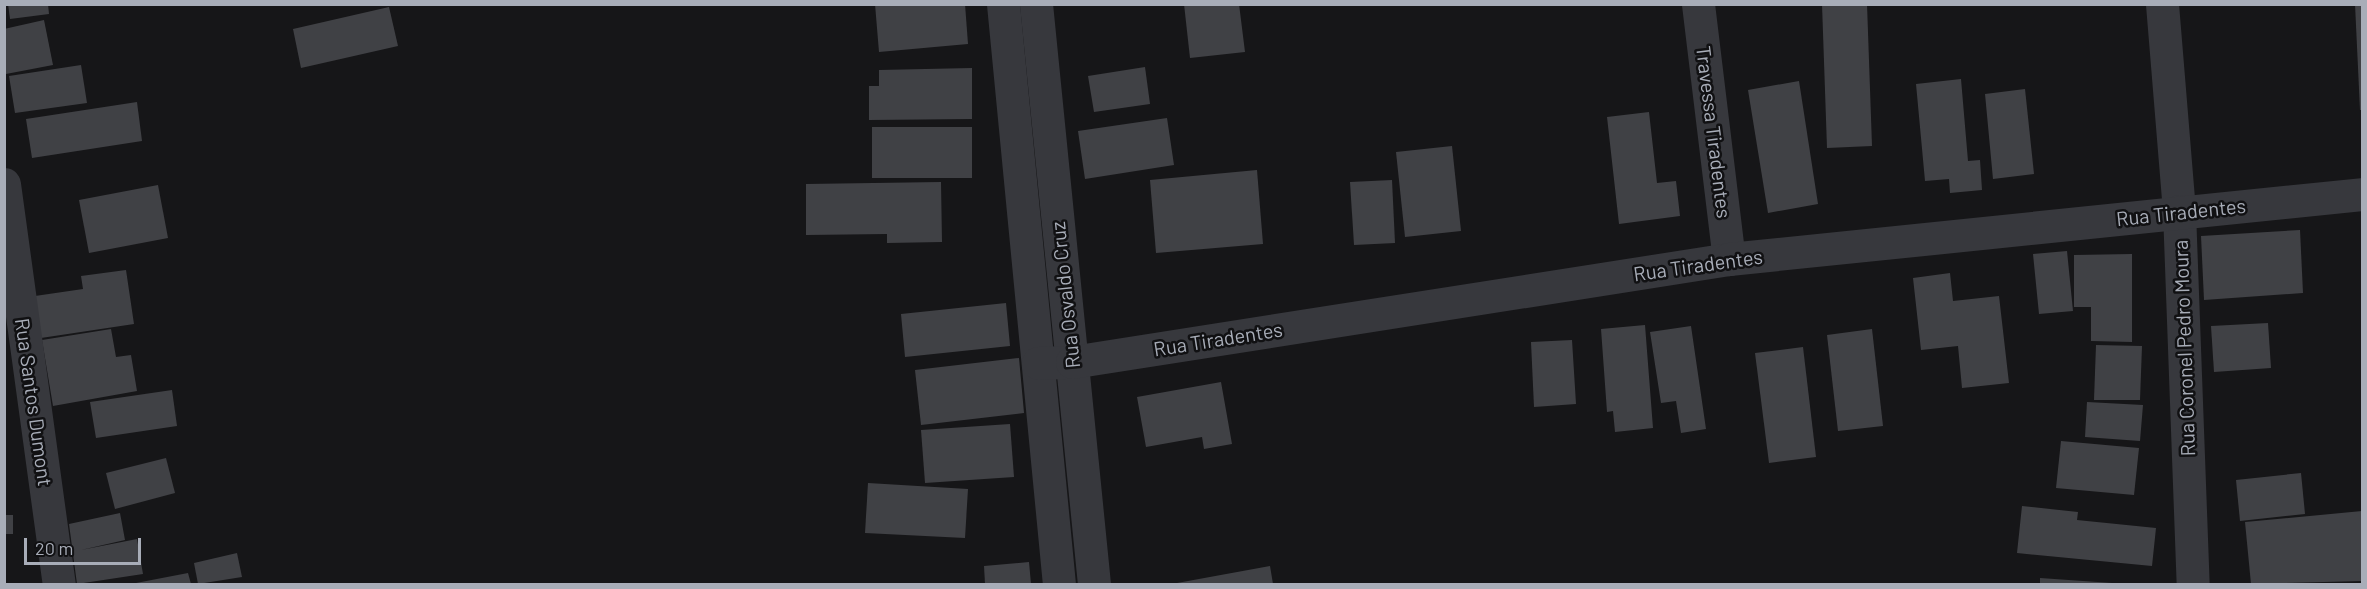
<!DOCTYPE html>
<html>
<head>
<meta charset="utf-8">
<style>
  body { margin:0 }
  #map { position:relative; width:2367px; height:589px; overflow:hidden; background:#161618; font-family:Barlow,sans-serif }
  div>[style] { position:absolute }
  .building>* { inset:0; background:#404145 }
  .minor>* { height:33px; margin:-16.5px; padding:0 16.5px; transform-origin:16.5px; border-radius:16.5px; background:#37383d }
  span { translate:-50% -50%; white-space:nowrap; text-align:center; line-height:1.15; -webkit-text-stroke:5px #111113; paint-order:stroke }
  .street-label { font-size:20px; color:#a8adb8 }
  .frame { position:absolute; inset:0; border:6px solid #a8adb8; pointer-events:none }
  .scale { position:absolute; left:24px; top:538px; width:117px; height:27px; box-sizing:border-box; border:3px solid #a8adb8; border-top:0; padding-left:8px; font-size:18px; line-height:21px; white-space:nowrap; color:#a8adb8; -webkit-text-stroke:4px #111113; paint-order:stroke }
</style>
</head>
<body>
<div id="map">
  <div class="building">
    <i style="clip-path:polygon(8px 4px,48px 4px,49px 14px,10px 19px)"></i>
    <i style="clip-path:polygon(875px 4px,965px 4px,968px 44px,879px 52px)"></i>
    <i style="clip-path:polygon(1184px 4px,1239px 4px,1245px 52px,1190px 58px)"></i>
    <i style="clip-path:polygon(1822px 4px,1867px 4px,1872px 146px,1827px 148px)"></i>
    <i style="clip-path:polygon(2355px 4px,2362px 4px,2362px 110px,2360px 110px)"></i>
    <i style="clip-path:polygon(389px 7px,398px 46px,301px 68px,293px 29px)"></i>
    <i style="clip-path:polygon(44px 20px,53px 65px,6px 74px,4px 29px)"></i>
    <i style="clip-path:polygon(81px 65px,87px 103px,15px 113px,9px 76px)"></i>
    <i style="clip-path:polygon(1145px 67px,1150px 104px,1094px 112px,1088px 76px)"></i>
    <i style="clip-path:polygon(972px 68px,972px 119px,869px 120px,869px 86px,879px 86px,879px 70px)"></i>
    <i style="clip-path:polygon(1961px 79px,1968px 161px,1980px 160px,1982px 190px,1950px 193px,1949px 179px,1925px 181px,1916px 84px)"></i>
    <i style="clip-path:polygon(1799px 81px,1818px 204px,1768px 213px,1748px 90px)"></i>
    <i style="clip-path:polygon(2025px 89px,2034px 174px,1993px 179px,1985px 94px)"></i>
    <i style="clip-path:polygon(137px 102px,142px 141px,32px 158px,26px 119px)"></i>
    <i style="clip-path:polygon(1649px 112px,1657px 183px,1676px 181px,1680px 216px,1619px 224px,1607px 117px)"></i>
    <i style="clip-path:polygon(1167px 118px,1174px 165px,1085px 179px,1078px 131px)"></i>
    <i style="clip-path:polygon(872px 127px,972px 127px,972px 178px,872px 178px)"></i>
    <i style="clip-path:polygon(1452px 146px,1461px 231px,1405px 237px,1396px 152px)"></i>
    <i style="clip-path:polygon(1257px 170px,1263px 244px,1156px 253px,1150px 180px)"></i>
    <i style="clip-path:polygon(1392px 180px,1395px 243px,1354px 245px,1350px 182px)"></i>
    <i style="clip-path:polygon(941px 182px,942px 242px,887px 243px,887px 234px,806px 235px,806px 184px)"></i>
    <i style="clip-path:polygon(158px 185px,168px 238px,89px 253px,79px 200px)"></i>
    <i style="clip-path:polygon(2300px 230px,2303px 293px,2204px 300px,2201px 236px)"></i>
    <i style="clip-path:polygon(2067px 251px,2073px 311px,2039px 314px,2033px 254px)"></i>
    <i style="clip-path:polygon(2132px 254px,2132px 342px,2091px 341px,2091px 307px,2074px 307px,2074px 255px)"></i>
    <i style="clip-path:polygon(126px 270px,134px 324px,41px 338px,35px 296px,83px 289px,81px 276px)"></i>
    <i style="clip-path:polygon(1950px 273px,1953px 301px,1999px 296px,2009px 383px,1962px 388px,1958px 346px,1921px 350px,1913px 278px)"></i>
    <i style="clip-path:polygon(1006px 303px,1010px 346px,905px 357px,901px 314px)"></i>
    <i style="clip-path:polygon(2268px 323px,2271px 368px,2214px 372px,2211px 326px)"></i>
    <i style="clip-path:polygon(1645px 325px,1653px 428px,1615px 432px,1613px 411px,1607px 412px,1601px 329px)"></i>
    <i style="clip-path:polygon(1691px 326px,1706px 429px,1681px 433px,1676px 401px,1661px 403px,1650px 332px)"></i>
    <i style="clip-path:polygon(111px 329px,116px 357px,131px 355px,137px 391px,53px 406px,42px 340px)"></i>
    <i style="clip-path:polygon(1872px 329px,1883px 426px,1838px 431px,1827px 335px)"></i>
    <i style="clip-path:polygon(1572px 340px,1576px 404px,1534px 407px,1531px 342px)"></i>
    <i style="clip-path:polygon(2096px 345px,2142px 346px,2140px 400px,2094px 400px)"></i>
    <i style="clip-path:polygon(1803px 347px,1816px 457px,1769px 463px,1755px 353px)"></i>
    <i style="clip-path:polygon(1019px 358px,1024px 413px,921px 425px,915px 370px)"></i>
    <i style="clip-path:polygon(1221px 382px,1232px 444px,1204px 449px,1202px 437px,1146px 447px,1137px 397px)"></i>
    <i style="clip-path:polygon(172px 390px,177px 426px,96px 438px,90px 402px)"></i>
    <i style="clip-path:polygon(2087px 402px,2143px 405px,2140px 441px,2085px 437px)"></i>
    <i style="clip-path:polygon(1010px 424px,1014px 477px,925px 483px,921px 430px)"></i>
    <i style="clip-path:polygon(2061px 441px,2139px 448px,2134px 495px,2056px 488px)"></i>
    <i style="clip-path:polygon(166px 458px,175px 493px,115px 509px,106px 473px)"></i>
    <i style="clip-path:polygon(2301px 473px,2305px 514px,2240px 521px,2236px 480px)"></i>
    <i style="clip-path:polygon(868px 483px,968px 489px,965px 538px,865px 533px)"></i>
    <i style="clip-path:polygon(2022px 506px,2078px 512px,2077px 520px,2156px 528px,2152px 566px,2017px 553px)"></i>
    <i style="clip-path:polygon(2362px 511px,2362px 581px,2251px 584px,2245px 522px)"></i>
    <i style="clip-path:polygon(120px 513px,125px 540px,81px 550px,137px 539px,143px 574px,77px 584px,69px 524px)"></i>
    <i style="clip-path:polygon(4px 515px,13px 515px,13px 534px,4px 534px)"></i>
    <i style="clip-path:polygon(237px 553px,242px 577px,198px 584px,194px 563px)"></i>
    <i style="clip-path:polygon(1029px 562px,1031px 584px,985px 584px,984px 566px)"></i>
    <i style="clip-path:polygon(1270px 566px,1273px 584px,1177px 584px,1177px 583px)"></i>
    <i style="clip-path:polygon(188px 573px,191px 584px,136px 584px,136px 583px)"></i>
    <i style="clip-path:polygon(2040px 578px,2112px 583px,2112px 584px,2040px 584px)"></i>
  </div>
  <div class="minor">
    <i style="left:1003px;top:4px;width:583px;rotate:84.49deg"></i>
    <i style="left:1036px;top:4px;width:583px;rotate:84.29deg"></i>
    <i style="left:1698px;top:4px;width:257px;rotate:83.1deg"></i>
    <i style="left:2162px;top:4px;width:208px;rotate:85.3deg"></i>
    <i style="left:2179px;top:211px;width:373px;rotate:87.9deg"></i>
    <i style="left:4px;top:184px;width:404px;rotate:82.2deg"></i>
    <i style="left:1038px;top:363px;width:34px;rotate:-2deg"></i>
    <i style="left:1072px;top:362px;width:665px;rotate:-8.91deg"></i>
    <i style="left:1729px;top:259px;width:636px;rotate:-5.86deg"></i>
  </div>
  <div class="street-label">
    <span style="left:1714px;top:132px;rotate:83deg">Travessa Tiradentes</span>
    <span style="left:2181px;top:212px;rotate:-6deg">Rua Tiradentes</span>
    <span style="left:1698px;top:265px;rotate:-8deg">Rua Tiradentes</span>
    <span style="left:1065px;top:295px;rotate:-96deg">Rua Osvaldo Cruz</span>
    <span style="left:1218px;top:339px;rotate:-9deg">Rua Tiradentes</span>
    <span style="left:2184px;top:348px;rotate:-92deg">Rua Coronel Pedro Moura</span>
    <span style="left:34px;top:402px;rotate:82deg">Rua Santos Dumont</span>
  </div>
  <div class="frame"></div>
  <div class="scale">20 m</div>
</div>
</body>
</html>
